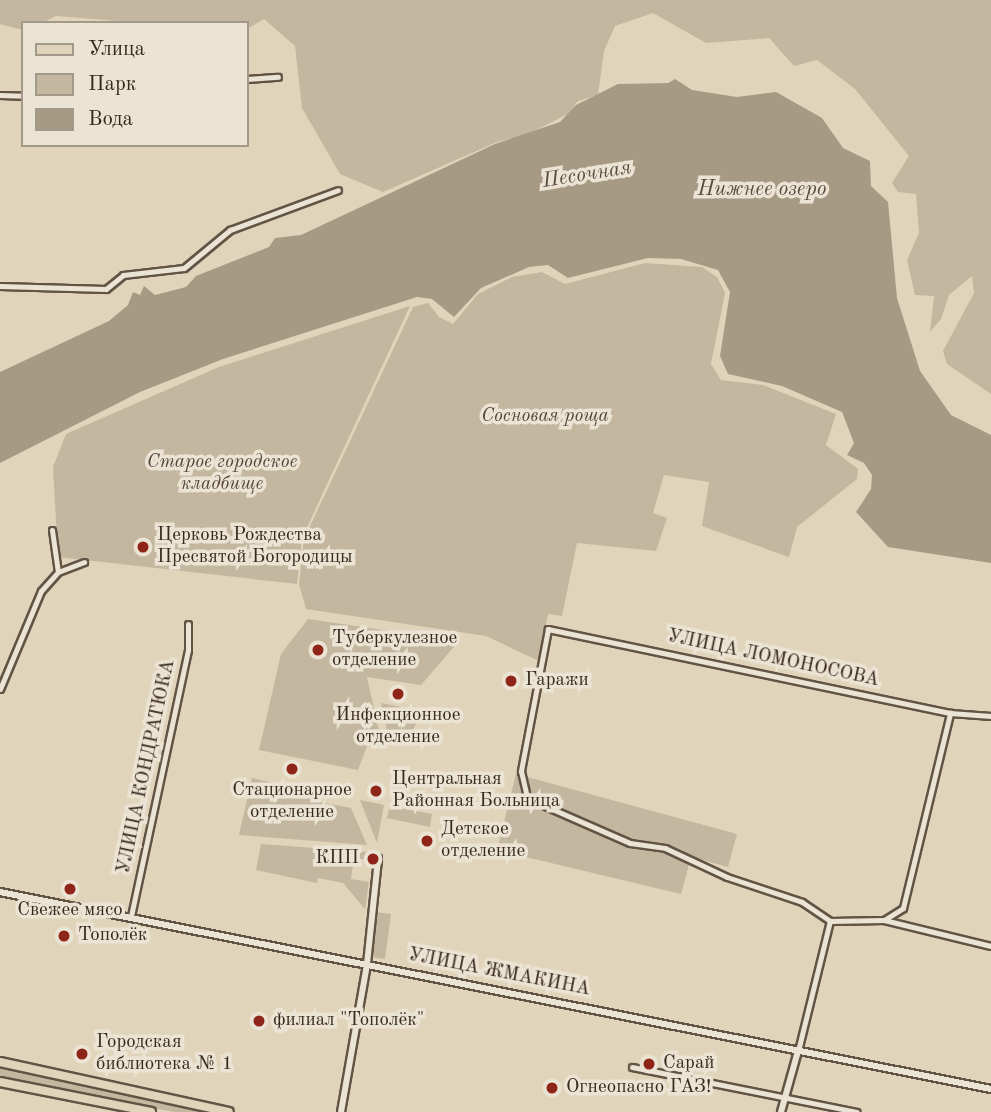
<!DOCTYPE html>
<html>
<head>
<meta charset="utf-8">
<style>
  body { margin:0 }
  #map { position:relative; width:991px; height:1112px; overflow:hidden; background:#e0d4bb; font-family:"Old Standard TT",serif }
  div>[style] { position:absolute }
  .green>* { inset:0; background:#c3b7a0 }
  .water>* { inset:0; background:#a79a85 }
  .roads { filter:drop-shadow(2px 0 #625444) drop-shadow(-2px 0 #625444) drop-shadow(0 2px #625444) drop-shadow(0 -2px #625444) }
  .minor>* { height:5px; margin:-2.5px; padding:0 2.5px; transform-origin:2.5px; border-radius:2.5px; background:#ebe3d3 }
  .tertiary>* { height:6px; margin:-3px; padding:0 3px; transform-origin:3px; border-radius:3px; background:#ebe3d3 }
  .primary>* { height:8px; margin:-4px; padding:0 4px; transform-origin:4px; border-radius:4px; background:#e0d4bb }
  .dots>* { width:19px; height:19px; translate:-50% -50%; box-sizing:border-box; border:4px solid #ebe3d3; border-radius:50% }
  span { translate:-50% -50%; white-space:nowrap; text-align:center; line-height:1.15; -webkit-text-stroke:7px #ebe3d3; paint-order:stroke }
  .park-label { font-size:19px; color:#544537; font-style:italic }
  .poi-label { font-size:19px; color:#38291d }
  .left { translate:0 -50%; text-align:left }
  .right { translate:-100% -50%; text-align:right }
  .street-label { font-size:19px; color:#38291d }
  .water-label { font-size:21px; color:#594b3c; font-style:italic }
  .legend { position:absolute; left:21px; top:21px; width:228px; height:126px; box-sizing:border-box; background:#ebe3d3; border:2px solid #a3998a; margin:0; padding:9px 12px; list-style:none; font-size:21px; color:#38291d }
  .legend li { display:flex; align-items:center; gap:14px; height:35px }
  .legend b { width:35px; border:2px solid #a3998a }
</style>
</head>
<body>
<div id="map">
  <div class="green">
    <i style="clip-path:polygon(0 0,991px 0,991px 394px,947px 364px,943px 351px,974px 293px,972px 276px,949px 295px,941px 319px,930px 332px,934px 296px,915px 295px,907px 260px,919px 233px,916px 194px,898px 192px,892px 183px,909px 156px,855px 89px,817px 60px,794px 66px,769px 38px,706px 43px,653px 13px,615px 26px,604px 51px,598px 95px,578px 101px,568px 114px,526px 135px,497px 142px,383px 192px,340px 174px,302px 108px,295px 46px,264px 19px,247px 29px,247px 23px,142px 23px,56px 16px,42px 23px,23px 23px,23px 30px,0 24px)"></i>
    <i style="clip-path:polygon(645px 263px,702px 267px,717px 277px,725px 293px,711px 364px,721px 380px,763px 385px,836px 414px,826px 445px,858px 469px,857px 479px,797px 527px,789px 557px,702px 526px,709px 482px,664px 475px,653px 513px,667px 518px,656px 551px,577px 543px,562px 616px,548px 614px,539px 661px,486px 636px,306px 609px,299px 584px,304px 539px,413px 307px,428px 303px,439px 317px,453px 324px,478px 294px,512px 277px,542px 272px,565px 284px)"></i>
    <i style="clip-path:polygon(410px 306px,302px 538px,297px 584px,58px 557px,53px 467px,66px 434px,219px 367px)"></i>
    <i style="clip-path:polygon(308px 619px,459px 641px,421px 685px,367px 677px,380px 735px,378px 742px,369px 741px,358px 770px,259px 750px,281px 654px)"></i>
    <i style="clip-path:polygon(381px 703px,423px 711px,408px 739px,388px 735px)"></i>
    <i style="clip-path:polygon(516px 774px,737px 834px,728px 867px,691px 857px,681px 894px,497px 850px)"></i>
    <i style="clip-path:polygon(252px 778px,321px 793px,320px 802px,351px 808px,367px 845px,239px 835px)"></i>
    <i style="clip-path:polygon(360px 800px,384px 805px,377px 843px)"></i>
    <i style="clip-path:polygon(390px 806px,432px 814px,430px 827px,387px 818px)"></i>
    <i style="clip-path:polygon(261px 844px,368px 852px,368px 860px,354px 859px,351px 879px,369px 882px,365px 909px,343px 883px,318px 878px,317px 883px,256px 870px)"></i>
    <i style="clip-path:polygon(375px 912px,391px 914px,385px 959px,370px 957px)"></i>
    <i style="clip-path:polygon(0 1065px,210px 1112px,174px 1112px,0 1078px)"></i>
  </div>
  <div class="water">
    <i style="clip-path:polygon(675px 79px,692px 90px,737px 97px,776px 92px,822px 118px,843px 148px,870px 161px,871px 186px,888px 202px,897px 298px,920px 371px,951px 415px,991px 435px,991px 563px,888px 547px,856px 512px,871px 489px,872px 475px,864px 463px,847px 455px,854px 443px,842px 412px,782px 386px,728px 374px,720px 356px,730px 292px,718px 270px,681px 259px,648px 258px,568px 278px,548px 265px,529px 267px,481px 288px,454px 317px,432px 299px,417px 297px,223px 359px,140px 392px,0 463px,0 372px,109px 321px,128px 305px,133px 292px,140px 295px,144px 286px,155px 295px,186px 287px,196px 276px,269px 247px,275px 238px,301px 235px,495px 144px,560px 122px,576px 105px,618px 84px,668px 83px)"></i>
  </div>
  <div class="roads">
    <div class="minor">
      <i style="left:247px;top:79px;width:31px;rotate:-4deg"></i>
      <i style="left:0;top:95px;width:23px;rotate:2deg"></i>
      <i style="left:0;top:286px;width:106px;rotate:1.6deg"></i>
      <i style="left:106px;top:289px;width:22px;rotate:-39deg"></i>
      <i style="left:123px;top:275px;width:61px;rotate:-6.5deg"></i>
      <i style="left:184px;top:268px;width:60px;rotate:-39.6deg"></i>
      <i style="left:230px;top:230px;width:115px;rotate:-20.3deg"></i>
      <i style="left:52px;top:530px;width:42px;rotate:81.9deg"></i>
      <i style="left:0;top:689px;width:106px;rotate:-67.3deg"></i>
      <i style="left:41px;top:591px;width:25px;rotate:-48deg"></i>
      <i style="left:58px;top:572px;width:28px;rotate:-21deg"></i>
      <i style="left:991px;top:716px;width:41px;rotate:-175.8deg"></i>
      <i style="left:950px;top:713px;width:411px;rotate:-168.2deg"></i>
      <i style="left:548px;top:629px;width:145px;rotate:100.8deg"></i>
      <i style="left:521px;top:771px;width:28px;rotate:77deg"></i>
      <i style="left:527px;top:798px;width:112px;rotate:23.6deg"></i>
      <i style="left:630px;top:843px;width:35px;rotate:8deg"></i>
      <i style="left:665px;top:848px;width:68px;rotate:25.1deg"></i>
      <i style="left:727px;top:877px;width:79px;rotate:18.4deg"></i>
      <i style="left:802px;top:902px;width:34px;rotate:34deg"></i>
      <i style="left:830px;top:921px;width:54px;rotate:-1.1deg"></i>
      <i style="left:884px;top:920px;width:110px;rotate:13.7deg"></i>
      <i style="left:131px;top:916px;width:272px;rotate:-77.9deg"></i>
      <i style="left:188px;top:650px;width:26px;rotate:-90deg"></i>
      <i style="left:884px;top:920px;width:22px;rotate:-32deg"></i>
      <i style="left:903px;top:908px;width:201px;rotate:-76.4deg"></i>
      <i style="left:798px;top:1051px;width:134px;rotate:-76.2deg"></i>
      <i style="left:632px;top:1067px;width:229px;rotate:11.3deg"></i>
    </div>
    <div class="tertiary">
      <i style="left:0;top:892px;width:1010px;rotate:11.24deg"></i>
      <i style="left:341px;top:1112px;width:150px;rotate:-80deg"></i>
      <i style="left:367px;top:964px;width:106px;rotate:-84deg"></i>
      <i style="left:781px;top:1112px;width:63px;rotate:-74.4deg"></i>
    </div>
    <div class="primary">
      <i style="left:0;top:1062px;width:234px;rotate:12.3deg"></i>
      <i style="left:0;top:1082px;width:154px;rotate:11.2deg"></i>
    </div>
  </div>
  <div class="dots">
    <i style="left:143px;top:547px;background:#8f2418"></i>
    <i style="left:318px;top:650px;background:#8f2418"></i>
    <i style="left:511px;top:681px;background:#8f2418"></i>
    <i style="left:398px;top:694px;background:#8f2418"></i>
    <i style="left:292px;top:769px;background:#8f2418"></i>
    <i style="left:376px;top:791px;background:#8f2418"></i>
    <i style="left:427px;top:841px;background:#8f2418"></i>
    <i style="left:373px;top:859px;background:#8f2418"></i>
    <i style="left:70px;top:889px;background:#8f2418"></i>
    <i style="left:64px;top:936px;background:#8f2418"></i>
    <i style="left:259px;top:1021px;background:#8f2418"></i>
    <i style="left:82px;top:1054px;background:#8f2418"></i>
    <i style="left:649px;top:1064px;background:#8f2418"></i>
    <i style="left:552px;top:1088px;background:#8f2418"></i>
  </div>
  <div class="park-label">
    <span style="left:545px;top:417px">Сосновая роща</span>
    <span style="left:222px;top:474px">Старое городское<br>кладбище</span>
  </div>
  <div class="poi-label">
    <span class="left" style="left:157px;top:547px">Церковь Рождества<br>Пресвятой Богородицы</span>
    <span class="left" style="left:332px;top:650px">Туберкулезное<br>отделение</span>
    <span class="left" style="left:525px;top:681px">Гаражи</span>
    <span style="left:398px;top:727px">Инфекционное<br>отделение</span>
    <span class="left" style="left:392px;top:791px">Центральная<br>Районная Больница</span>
    <span style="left:292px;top:802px">Стационарное<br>отделение</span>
    <span class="left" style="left:441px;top:841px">Детское<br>отделение</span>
    <span class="right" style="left:359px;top:859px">КПП</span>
    <span style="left:70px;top:911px">Свежее мясо</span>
    <span class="left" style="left:78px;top:936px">Тополёк</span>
    <span class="left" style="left:273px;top:1021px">филиал "Тополёк"</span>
    <span class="left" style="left:96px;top:1054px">Городская<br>библиотека № 1</span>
    <span class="left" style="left:663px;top:1064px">Сарай</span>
    <span class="left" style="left:566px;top:1088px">Огнеопасно ГАЗ!</span>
  </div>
  <div class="street-label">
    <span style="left:773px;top:659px;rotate:12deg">УЛИЦА ЛОМОНОСОВА</span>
    <span style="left:147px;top:767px;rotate:-78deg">УЛИЦА КОНДРАТЮКА</span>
    <span style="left:499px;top:973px;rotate:11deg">УЛИЦА ЖМАКИНА</span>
  </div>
  <div class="water-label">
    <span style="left:587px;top:175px;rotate:-9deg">Песочная</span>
    <span style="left:762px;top:190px">Нижнее озеро</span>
  </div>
  <ul class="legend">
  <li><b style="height:9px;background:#e0d4bb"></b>Улица</li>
  <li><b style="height:19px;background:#c3b7a0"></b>Парк</li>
  <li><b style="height:19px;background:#a79a85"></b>Вода</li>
  </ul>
</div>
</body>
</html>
